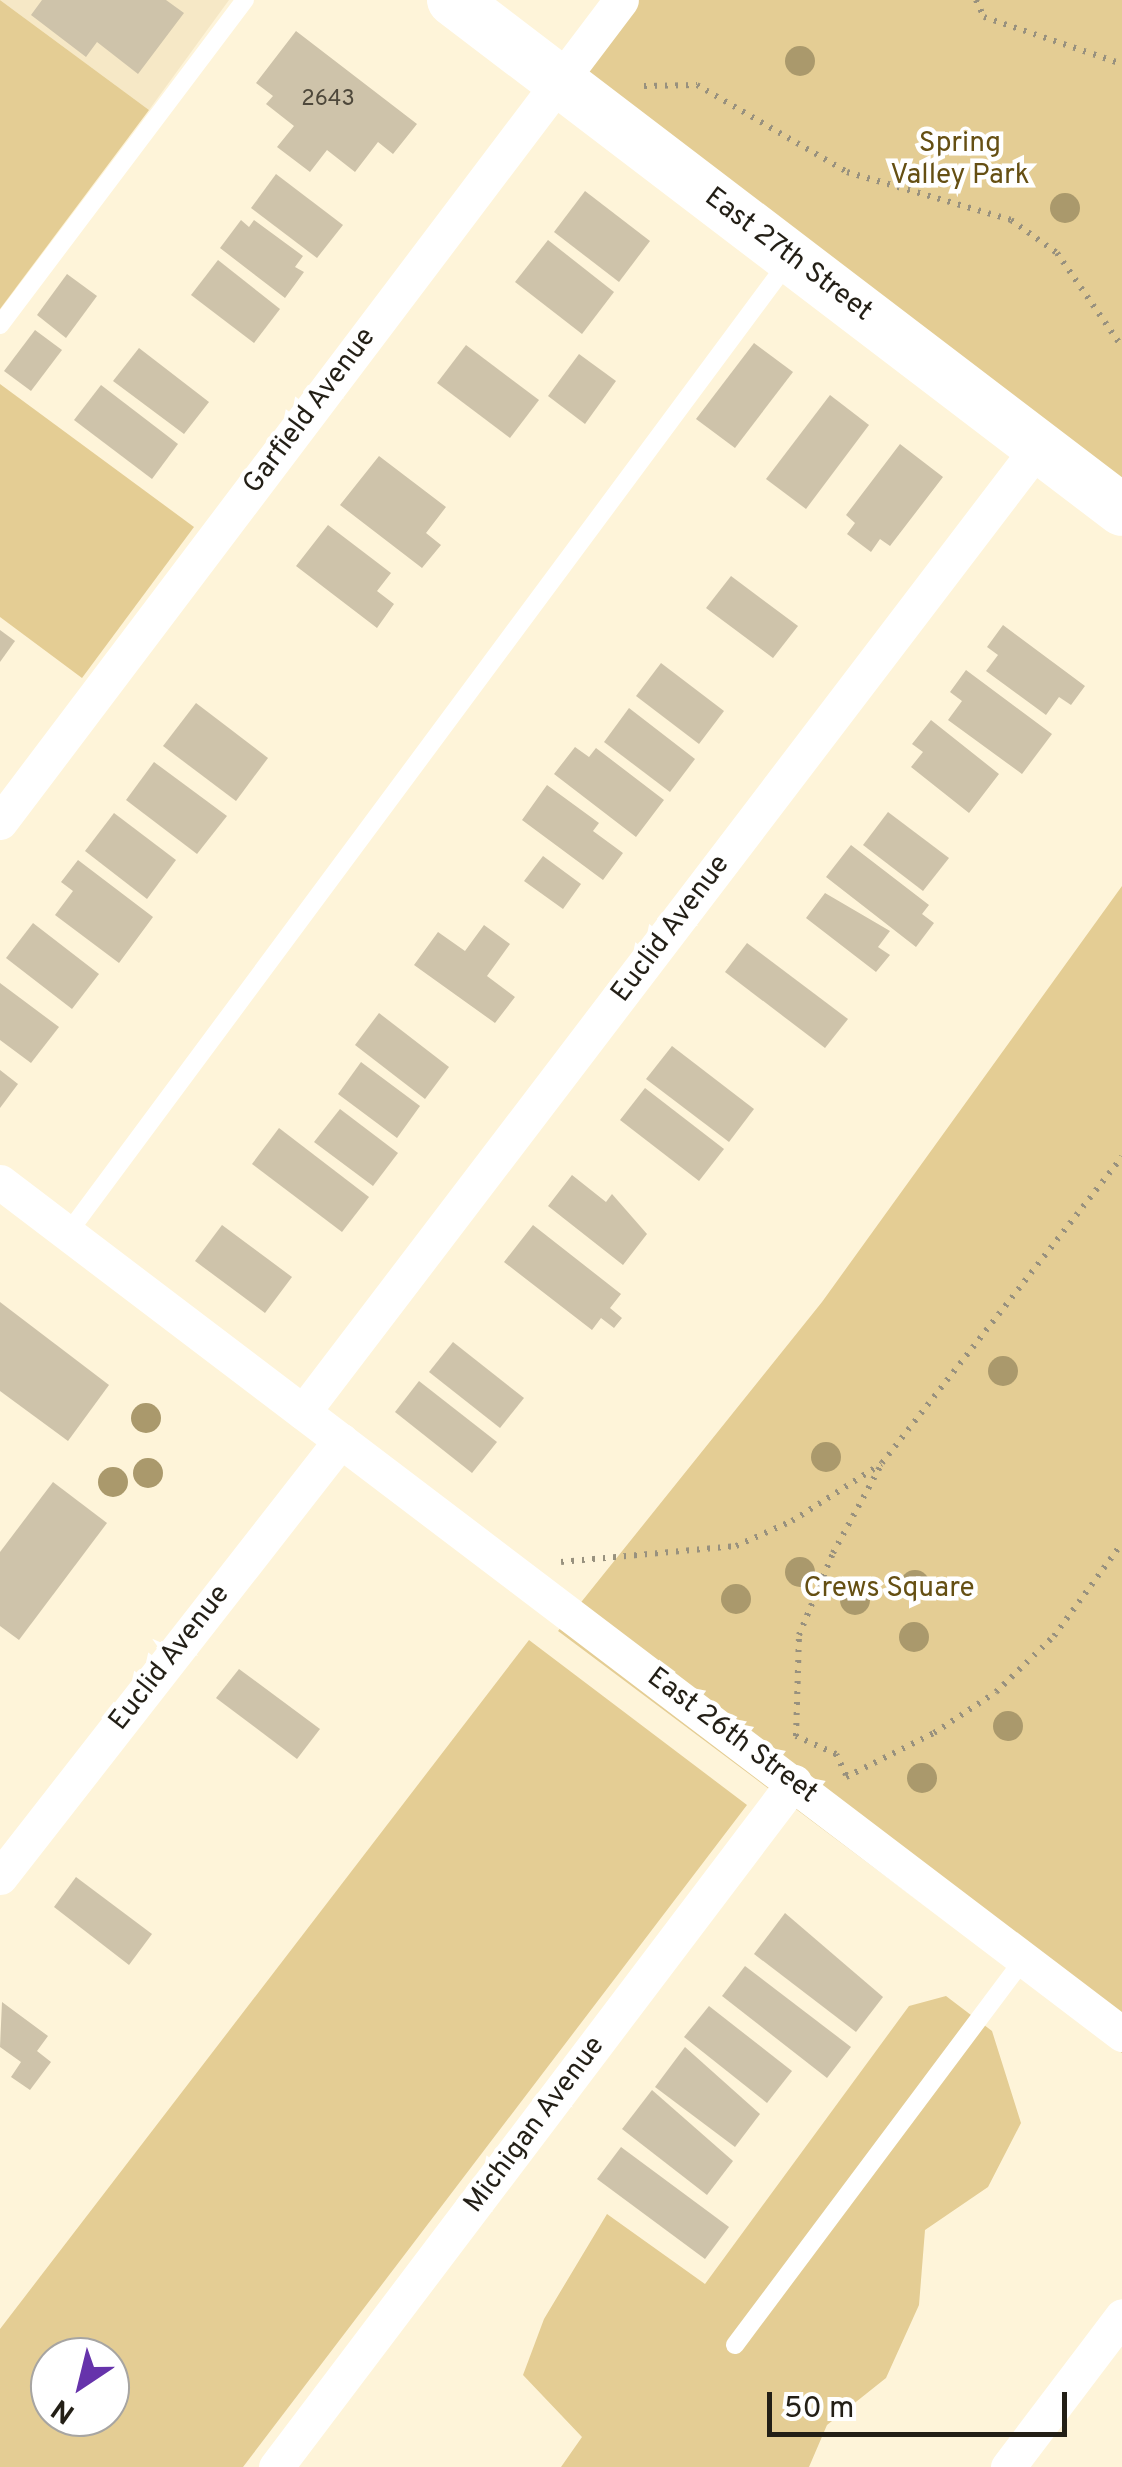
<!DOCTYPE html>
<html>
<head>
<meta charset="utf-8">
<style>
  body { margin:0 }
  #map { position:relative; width:1122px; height:2467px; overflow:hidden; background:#fef4d9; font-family:Overpass,sans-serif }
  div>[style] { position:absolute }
  .built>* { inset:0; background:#f6e8c6 }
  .green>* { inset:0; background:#e4cd94 }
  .building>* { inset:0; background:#cec3aa }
  .path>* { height:6px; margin-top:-3px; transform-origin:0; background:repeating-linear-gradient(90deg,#98917e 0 2.5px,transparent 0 10.5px) }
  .lane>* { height:18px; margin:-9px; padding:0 9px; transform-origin:9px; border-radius:9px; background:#fff }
  .street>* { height:35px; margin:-17.5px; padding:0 17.5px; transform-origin:17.5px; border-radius:17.5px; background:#fff }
  .secondary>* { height:52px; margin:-26px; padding:0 26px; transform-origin:26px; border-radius:26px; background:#fff }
  .trees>* { width:30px; height:30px; margin:-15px; border-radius:50%; background:#aa996c }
  span { translate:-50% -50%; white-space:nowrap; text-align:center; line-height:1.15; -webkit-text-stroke:9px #fff; paint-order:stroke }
  .number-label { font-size:22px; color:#4e483b }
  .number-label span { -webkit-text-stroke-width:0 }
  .park-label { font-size:28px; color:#654f13 }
  .street-label { font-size:28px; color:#231f16 }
  .north { position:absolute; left:30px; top:2337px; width:100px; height:100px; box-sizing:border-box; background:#fff; border:2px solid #a7a5a2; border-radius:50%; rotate:215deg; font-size:28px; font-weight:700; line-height:40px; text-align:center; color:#231f16 }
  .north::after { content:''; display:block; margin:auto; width:35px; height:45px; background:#6633ab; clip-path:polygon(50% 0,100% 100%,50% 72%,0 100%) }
  .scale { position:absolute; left:767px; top:2392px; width:300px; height:45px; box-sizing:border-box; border:5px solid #231f16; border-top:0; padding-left:12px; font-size:30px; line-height:35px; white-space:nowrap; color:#231f16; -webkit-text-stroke:8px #fff; paint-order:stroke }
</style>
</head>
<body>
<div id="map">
  <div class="built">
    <i style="clip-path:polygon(0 0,229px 0,149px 110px)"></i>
  </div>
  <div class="green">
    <i style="clip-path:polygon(0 0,149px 110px,0 309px)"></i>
    <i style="clip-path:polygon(627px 0,1122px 0,1122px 486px,573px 68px)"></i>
    <i style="clip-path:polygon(0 384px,194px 527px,82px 678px,0 617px)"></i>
    <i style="clip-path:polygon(1122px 886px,1122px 2053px,558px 1631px,822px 1302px)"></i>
    <i style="clip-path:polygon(evenodd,529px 1640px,747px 1805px,243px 2467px,0 2467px,0 2329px,529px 1640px,50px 2357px,110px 2357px,110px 2417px,50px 2417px,50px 2357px)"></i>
    <i style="clip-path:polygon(946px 1996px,992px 2031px,1021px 2123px,988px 2187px,925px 2230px,919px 2305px,886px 2378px,827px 2425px,809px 2467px,561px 2467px,582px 2437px,523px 2375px,544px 2319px,607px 2214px,705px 2284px,909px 2006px)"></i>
  </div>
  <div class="building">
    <i style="clip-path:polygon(42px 0,166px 0,184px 13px,138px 74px,97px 42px,86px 57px,31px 15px)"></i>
    <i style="clip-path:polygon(296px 31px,417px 124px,393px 154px,378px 142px,355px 172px,327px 150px,310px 172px,277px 147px,294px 126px,266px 104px,273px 96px,256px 83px)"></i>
    <i style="clip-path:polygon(276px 174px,343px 225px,317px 258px,251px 208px)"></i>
    <i style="clip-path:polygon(585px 191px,650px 241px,619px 282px,554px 232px)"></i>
    <i style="clip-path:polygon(241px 220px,249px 227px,254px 220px,303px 256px,295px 267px,304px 272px,285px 298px,220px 248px)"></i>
    <i style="clip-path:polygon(548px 240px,614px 292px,582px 334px,515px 282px)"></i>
    <i style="clip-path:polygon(218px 260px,280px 309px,254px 343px,191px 295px)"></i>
    <i style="clip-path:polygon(67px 274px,97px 296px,66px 338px,37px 315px)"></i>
    <i style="clip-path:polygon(35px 330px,62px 350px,31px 391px,4px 371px)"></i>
    <i style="clip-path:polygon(754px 343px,793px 372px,735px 448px,696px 419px)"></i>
    <i style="clip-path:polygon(466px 345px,539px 400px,510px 438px,437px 383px)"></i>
    <i style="clip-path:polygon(139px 348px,209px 402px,184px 434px,113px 381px)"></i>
    <i style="clip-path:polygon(579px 354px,616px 381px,585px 424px,548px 396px)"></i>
    <i style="clip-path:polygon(101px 385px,178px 444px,152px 479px,74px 420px)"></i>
    <i style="clip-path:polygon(830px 395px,869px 425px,806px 509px,766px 479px)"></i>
    <i style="clip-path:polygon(900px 444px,943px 477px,890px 546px,880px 539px,871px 552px,847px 534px,855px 523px,846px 515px)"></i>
    <i style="clip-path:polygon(379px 456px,446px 507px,426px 533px,441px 545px,422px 568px,340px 505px)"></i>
    <i style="clip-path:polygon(328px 525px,391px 573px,377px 591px,394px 604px,377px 628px,296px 566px)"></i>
    <i style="clip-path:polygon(731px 576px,798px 626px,773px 658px,706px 608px)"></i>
    <i style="clip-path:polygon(1003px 625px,1085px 686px,1071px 705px,1059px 697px,1046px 715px,986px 671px,998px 655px,987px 647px)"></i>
    <i style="clip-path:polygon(0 630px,15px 641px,0 662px)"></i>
    <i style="clip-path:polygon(661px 663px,724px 711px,699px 744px,636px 696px)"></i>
    <i style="clip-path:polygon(966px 670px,1052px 734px,1022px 774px,948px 720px,962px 701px,950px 692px)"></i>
    <i style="clip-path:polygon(196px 703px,268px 758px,236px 801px,163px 746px)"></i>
    <i style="clip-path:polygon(629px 708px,695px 759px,670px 792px,604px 742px)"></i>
    <i style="clip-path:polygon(931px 720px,999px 774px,969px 813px,911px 767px,923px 752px,912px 744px)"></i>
    <i style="clip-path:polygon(575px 747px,589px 757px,596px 748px,664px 800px,636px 837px,554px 774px)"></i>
    <i style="clip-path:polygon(154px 762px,227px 816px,197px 854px,126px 800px)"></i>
    <i style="clip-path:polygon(547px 785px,599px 823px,593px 831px,623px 853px,603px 880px,522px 820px)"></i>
    <i style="clip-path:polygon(888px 812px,949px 858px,923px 891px,863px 845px)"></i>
    <i style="clip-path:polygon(114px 813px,176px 860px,147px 899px,85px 851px)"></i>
    <i style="clip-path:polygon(851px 845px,929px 905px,922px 914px,934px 923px,916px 947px,826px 877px)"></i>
    <i style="clip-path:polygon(543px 856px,581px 884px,563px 909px,524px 881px)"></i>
    <i style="clip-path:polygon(78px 860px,153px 917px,119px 963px,55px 915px,73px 891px,61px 882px)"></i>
    <i style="clip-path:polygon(825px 893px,890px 931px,878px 947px,890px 955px,876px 972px,806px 918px)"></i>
    <i style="clip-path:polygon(33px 923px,99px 974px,72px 1009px,6px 958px)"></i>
    <i style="clip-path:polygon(484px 925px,510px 944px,487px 976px,515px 997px,495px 1023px,414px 965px,438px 932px,465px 951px)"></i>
    <i style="clip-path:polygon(747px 943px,848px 1019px,825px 1048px,725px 972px)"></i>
    <i style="clip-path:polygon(0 983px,59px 1027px,31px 1063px,0 1040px)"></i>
    <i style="clip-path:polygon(379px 1013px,449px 1067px,425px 1099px,355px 1045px)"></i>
    <i style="clip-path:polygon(672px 1046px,754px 1109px,729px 1142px,646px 1079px)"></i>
    <i style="clip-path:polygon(361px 1062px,420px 1106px,397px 1138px,338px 1094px)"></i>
    <i style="clip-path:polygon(0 1070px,18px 1084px,0 1108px)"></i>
    <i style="clip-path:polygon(645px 1088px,724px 1149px,699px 1181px,620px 1120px)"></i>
    <i style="clip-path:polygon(340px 1109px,398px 1153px,373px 1186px,314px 1142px)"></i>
    <i style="clip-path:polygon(279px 1128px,369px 1197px,342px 1232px,252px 1164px)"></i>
    <i style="clip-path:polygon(572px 1175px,606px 1202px,612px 1194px,647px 1234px,623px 1265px,548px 1206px)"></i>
    <i style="clip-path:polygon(222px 1225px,292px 1277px,265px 1313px,195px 1261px)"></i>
    <i style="clip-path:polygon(533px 1225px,621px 1294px,610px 1308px,622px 1318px,614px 1328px,601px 1318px,592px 1330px,504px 1262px)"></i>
    <i style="clip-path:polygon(0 1302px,109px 1385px,68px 1441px,0 1391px)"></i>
    <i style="clip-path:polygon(453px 1342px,524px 1398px,500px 1428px,429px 1372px)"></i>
    <i style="clip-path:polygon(419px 1381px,497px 1442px,472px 1473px,395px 1412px)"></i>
    <i style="clip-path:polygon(53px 1482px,107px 1523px,19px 1640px,0 1626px,0 1552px)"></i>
    <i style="clip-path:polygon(239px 1669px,320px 1729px,297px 1759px,216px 1698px)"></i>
    <i style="clip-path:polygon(76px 1877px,152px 1934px,129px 1965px,54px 1907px)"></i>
    <i style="clip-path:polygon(785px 1913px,883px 1997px,856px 2032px,754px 1954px)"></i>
    <i style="clip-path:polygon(745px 1966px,851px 2047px,827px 2078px,722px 1996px)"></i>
    <i style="clip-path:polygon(2px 2002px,48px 2036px,37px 2051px,51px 2062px,30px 2090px,11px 2077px,21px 2062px,0 2047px)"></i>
    <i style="clip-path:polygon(709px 2006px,792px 2071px,767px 2103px,684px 2037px)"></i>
    <i style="clip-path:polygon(685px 2047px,760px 2114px,735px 2147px,655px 2087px)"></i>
    <i style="clip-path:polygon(652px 2090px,733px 2161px,707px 2195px,622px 2129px)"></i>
    <i style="clip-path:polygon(621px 2147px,729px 2227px,705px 2259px,597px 2179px)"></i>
  </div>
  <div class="path">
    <i style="left:976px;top:0;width:19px;rotate:65deg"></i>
    <i style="left:984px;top:17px;width:146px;rotate:18.8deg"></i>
    <i style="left:644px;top:86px;width:53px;rotate:-1.1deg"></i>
    <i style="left:697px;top:85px;width:173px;rotate:30.1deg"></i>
    <i style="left:847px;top:172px;width:171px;rotate:16.3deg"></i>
    <i style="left:1011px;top:220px;width:57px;rotate:35.7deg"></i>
    <i style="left:1057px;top:253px;width:114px;rotate:55.3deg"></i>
    <i style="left:561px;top:1562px;width:176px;rotate:-5.2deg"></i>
    <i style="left:736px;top:1546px;width:61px;rotate:-24.1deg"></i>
    <i style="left:792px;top:1521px;width:106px;rotate:-32.6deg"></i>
    <i style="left:846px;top:1775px;width:23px;rotate:-115deg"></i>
    <i style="left:836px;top:1754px;width:44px;rotate:-155.8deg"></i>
    <i style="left:796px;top:1736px;width:101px;rotate:-88.3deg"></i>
    <i style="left:799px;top:1635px;width:89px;rotate:-67.5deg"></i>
    <i style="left:833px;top:1553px;width:102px;rotate:-61.4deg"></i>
    <i style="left:882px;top:1463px;width:389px;rotate:-51.9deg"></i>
    <i style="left:846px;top:1777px;width:98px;rotate:-26.6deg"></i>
    <i style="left:934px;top:1733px;width:74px;rotate:-33.5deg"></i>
    <i style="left:996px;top:1692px;width:81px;rotate:-44deg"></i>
    <i style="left:1054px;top:1636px;width:115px;rotate:-53.8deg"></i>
  </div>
  <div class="lane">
    <i style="left:0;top:325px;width:407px;rotate:-53deg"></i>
    <i style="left:68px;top:1233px;width:1209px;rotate:-53.44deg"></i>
    <i style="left:735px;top:2345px;width:482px;rotate:-53.2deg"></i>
  </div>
  <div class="street">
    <i style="left:0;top:822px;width:1030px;rotate:-52.93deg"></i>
    <i style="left:0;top:1182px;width:1409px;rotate:37.21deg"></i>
    <i style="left:303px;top:1412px;width:1214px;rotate:-52.7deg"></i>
    <i style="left:0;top:1877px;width:554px;rotate:-52.03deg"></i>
    <i style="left:276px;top:2467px;width:859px;rotate:-52.9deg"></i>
    <i style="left:1008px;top:2467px;width:189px;rotate:-52.9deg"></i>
  </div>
  <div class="secondary">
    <i style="left:453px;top:0;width:841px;rotate:37.32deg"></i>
  </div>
  <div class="trees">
    <i style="left:800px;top:61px"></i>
    <i style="left:1065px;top:208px"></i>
    <i style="left:1003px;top:1371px"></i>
    <i style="left:146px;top:1418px"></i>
    <i style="left:826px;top:1457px"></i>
    <i style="left:148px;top:1473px"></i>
    <i style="left:113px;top:1482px"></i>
    <i style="left:800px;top:1572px"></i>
    <i style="left:915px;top:1585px"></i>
    <i style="left:736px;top:1599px"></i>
    <i style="left:855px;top:1600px"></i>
    <i style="left:914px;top:1637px"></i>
    <i style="left:1008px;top:1726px"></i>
    <i style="left:922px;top:1778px"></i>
  </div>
  <div class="number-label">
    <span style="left:328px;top:100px">2643</span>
  </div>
  <div class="park-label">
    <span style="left:960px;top:160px">Spring<br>Valley Park</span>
    <span style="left:889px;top:1589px">Crews Square</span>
  </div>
  <div class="street-label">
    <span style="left:788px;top:255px;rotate:37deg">East 27th Street</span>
    <span style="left:310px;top:411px;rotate:-53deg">Garfield Avenue</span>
    <span style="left:671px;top:929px;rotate:-53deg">Euclid Avenue</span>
    <span style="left:170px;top:1658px;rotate:-52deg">Euclid Avenue</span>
    <span style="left:732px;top:1736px;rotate:37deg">East 26th Street</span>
    <span style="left:535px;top:2125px;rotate:-53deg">Michigan Avenue</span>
  </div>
  <div class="north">N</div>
  <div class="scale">50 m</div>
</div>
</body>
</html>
